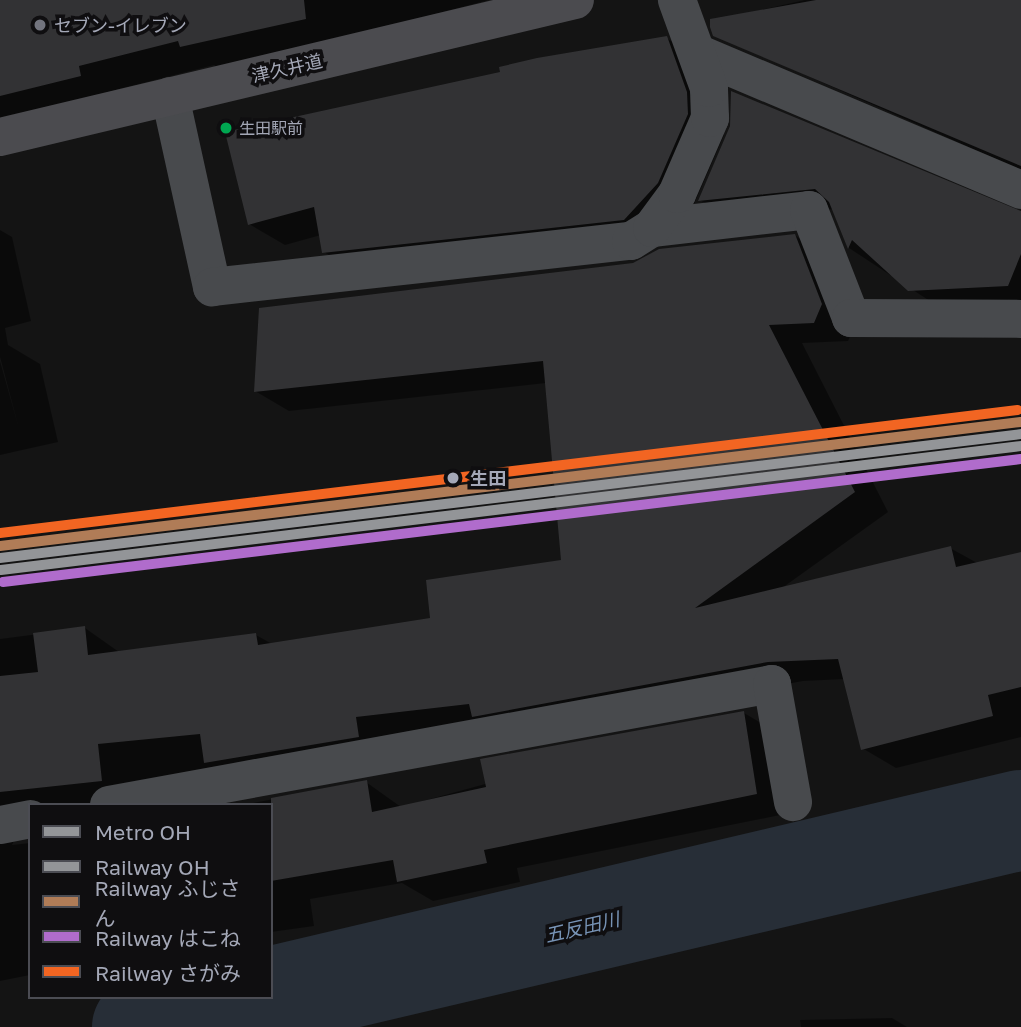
<!DOCTYPE html>
<html>
<head>
<meta charset="utf-8">
<style>
  body { margin:0 }
  #map { position:relative; width:1021px; height:1027px; overflow:hidden; background:#141414; font-family:"Golos Text","Noto Sans JP",sans-serif }
  div>[style] { position:absolute }
  .shadow>* { inset:0; background:#0007 }
  .river>* { height:100px; margin:-50px; padding:0 50px; transform-origin:50px; border-radius:50px; background:#272e37 }
  .building>* { inset:0; background:#323234 }
  .minor>* { height:38px; margin:-19px; padding:0 19px; transform-origin:19px; border-radius:19px; background:#484a4d }
  .primary>* { height:38px; margin:-19px; padding:0 19px; transform-origin:19px; border-radius:19px; background:#4b4b4f }
  .rail-1>* { height:10px; margin:-5px; padding:0 5px; transform-origin:5px; border-radius:5px; background:#939598 }
  .rail-2>* { height:10px; margin:-5px; padding:0 5px; transform-origin:5px; border-radius:5px; background:#b07c57 }
  .rail-3>* { height:10px; margin:-5px; padding:0 5px; transform-origin:5px; border-radius:5px; background:#b06ccc }
  .rail-4>* { height:10px; margin:-5px; padding:0 5px; transform-origin:5px; border-radius:5px; background:#f26522 }
  .metro-1>* { height:10px; margin:-5px; padding:0 5px; transform-origin:5px; border-radius:5px; background:#939598 }
  .dots>* { width:19px; height:19px; translate:-50% -50%; box-sizing:border-box; border:4px solid #0f0e10; border-radius:50% }
  span { translate:-50% -50%; white-space:nowrap; text-align:center; line-height:1.15; -webkit-text-stroke:7px #0f0e10; paint-order:stroke }
  .bus-label { font-size:16px; color:#a4a8b7 }
  .left { translate:0 -50%; text-align:left }
  .poi-label { font-size:18px; color:#a4a8b7 }
  .street-label { font-size:18px; color:#a4a8b7 }
  .stop-label { font-size:18px; color:#a4a8b7; font-weight:700 }
  .water-label { font-size:19px; color:#7793b5; font-style:italic }
  .legend { position:absolute; left:28px; top:803px; width:245px; height:196px; box-sizing:border-box; background:#0f0e10; border:2px solid #4b4c53; margin:0; padding:9px 12px; list-style:none; font-size:21px; color:#a4a8b7 }
  .legend li { display:flex; align-items:center; gap:14px; height:35px }
  .legend b { width:35px; border:2px solid #4b4c53 }
</style>
</head>
<body>
<div id="map">
  <div class="shadow">
    <i style="clip-path:polygon(0 0,489px 0,222px 70px,214px 65px,119px 89px,0 129px)"></i>
    <i style="clip-path:polygon(805px 0,1021px 0,1021px 170px,715px 35px,712px 21px)"></i>
    <i style="clip-path:polygon(666px 38px,703px 59px,724px 135px,694px 204px,660px 240px,360px 273px,324px 252px,321px 235px,285px 245px,249px 224px)"></i>
    <i style="clip-path:polygon(732px 127px,1021px 211px,1021px 305px,942px 309px,849px 248px,834px 209px,732px 219px,700px 200px)"></i>
    <i style="clip-path:polygon(0 230px,12px 237px,31px 321px,5px 328px,8px 345px,40px 364px,58px 442px,0 455px,0 361px,18px 425px,0 357px)"></i>
    <i style="clip-path:polygon(794px 235px,828px 255px,855px 325px,848px 341px,802px 343px,888px 512px,782px 588px,950px 548px,979px 564px,1021px 554px,1021px 737px,896px 768px,862px 748px,845px 679px,803px 681px,136px 805px,30px 805px,12px 845px,30px 843px,30px 975px,0 981px,0 639px,85px 628px,119px 652px,256px 635px,272px 644px,431px 620px,563px 562px,546px 383px,289px 411px,255px 391px,634px 264px)"></i>
    <i style="clip-path:polygon(744px 713px,778px 733px,790px 813px,517px 868px,520px 882px,433px 901px,402px 883px,310px 899px,314px 926px,271px 932px,271px 805px,242px 805px,366px 782px,401px 807px)"></i>
    <i style="clip-path:polygon(892px 1018px,907px 1027px,801px 1027px,800px 1020px)"></i>
  </div>
  <div class="river">
    <i style="left:142px;top:1027px;width:903px;rotate:-13.25deg"></i>
  </div>
  <div class="building">
    <i style="clip-path:polygon(0 0,304px 0,306px 19px,180px 47px,178px 41px,79px 66px,81px 76px,0 96px)"></i>
    <i style="clip-path:polygon(816px 0,1021px 0,1021px 166px,713px 36px,710px 27px,710px 19px)"></i>
    <i style="clip-path:polygon(667px 36px,687px 92px,688px 114px,658px 183px,624px 220px,322px 253px,314px 207px,248px 225px,225px 132px,500px 72px,499px 67px,537px 58px)"></i>
    <i style="clip-path:polygon(731px 91px,1021px 211px,1021px 254px,1008px 286px,908px 291px,852px 240px,848px 249px,829px 202px,815px 189px,698px 201px,730px 126px)"></i>
    <i style="clip-path:polygon(795px 234px,822px 304px,814px 323px,769px 325px,855px 492px,695px 608px,951px 546px,956px 567px,1021px 552px,1021px 687px,988px 695px,993px 716px,861px 750px,838px 659px,768px 662px,472px 717px,469px 704px,356px 717px,359px 737px,204px 763px,200px 734px,98px 744px,102px 781px,0 792px,0 676px,38px 672px,33px 633px,85px 626px,88px 655px,256px 633px,258px 645px,430px 618px,426px 580px,561px 560px,543px 361px,254px 392px,259px 308px,633px 263px,659px 249px)"></i>
    <i style="clip-path:polygon(744px 711px,757px 794px,484px 850px,487px 863px,397px 882px,393px 860px,271px 881px,271px 798px,367px 780px,372px 812px,486px 787px,480px 759px)"></i>
  </div>
  <div class="minor">
    <i style="left:697px;top:53px;width:352px;rotate:22.9deg"></i>
    <i style="left:170px;top:96px;width:196px;rotate:77.6deg"></i>
    <i style="left:212px;top:287px;width:422px;rotate:-6.3deg"></i>
    <i style="left:631px;top:241px;width:25px;rotate:-32deg"></i>
    <i style="left:652px;top:228px;width:158px;rotate:-6.5deg"></i>
    <i style="left:809px;top:210px;width:116px;rotate:68.7deg"></i>
    <i style="left:851px;top:318px;width:170px;rotate:0.3deg"></i>
    <i style="left:652px;top:228px;width:42px;rotate:-53.7deg"></i>
    <i style="left:677px;top:194px;width:83px;rotate:-66.5deg"></i>
    <i style="left:710px;top:118px;width:30px;rotate:-92deg"></i>
    <i style="left:709px;top:88px;width:94px;rotate:-110deg"></i>
    <i style="left:109px;top:805px;width:674px;rotate:-10.34deg"></i>
    <i style="left:772px;top:684px;width:120px;rotate:79.9deg"></i>
    <i style="left:0;top:825px;width:31px;rotate:-11deg"></i>
  </div>
  <div class="primary">
    <i style="left:0;top:137px;width:591px;rotate:-13.4deg"></i>
  </div>
  <div class="rail-1">
    <i style="left:1px;top:570px;width:1028px;rotate:-6.93deg"></i>
  </div>
  <div class="rail-2">
    <i style="left:0;top:546px;width:1028px;rotate:-6.93deg"></i>
  </div>
  <div class="rail-3">
    <i style="left:3px;top:582px;width:1025px;rotate:-6.89deg"></i>
  </div>
  <div class="rail-4">
    <i style="left:0;top:533px;width:1025px;rotate:-6.89deg"></i>
  </div>
  <div class="metro-1">
    <i style="left:0;top:558px;width:1029px;rotate:-6.92deg"></i>
  </div>
  <div class="dots">
    <i style="left:40px;top:25px;background:#72747e"></i>
    <i style="left:226px;top:128px;background:#00a651"></i>
    <i style="left:453px;top:478px;background:#a4a8b7"></i>
  </div>
  <div class="bus-label">
    <span class="left" style="left:239px;top:128px">生田駅前</span>
  </div>
  <div class="poi-label">
    <span class="left" style="left:54px;top:25px">セブン-イレブン</span>
  </div>
  <div class="street-label">
    <span style="left:287px;top:68px;rotate:-13deg">津久井道</span>
  </div>
  <div class="stop-label">
    <span class="left" style="left:470px;top:478px">生田</span>
  </div>
  <div class="water-label">
    <span style="left:582px;top:927px;rotate:-13deg">五反田川</span>
  </div>
  <ul class="legend">
  <li><b style="height:9px;background:#939598"></b>Metro OH</li>
  <li><b style="height:9px;background:#939598"></b>Railway OH</li>
  <li><b style="height:9px;background:#b07c57"></b>Railway ふじさん</li>
  <li><b style="height:9px;background:#b06ccc"></b>Railway はこね</li>
  <li><b style="height:9px;background:#f26522"></b>Railway さがみ</li>
  </ul>
</div>
</body>
</html>
